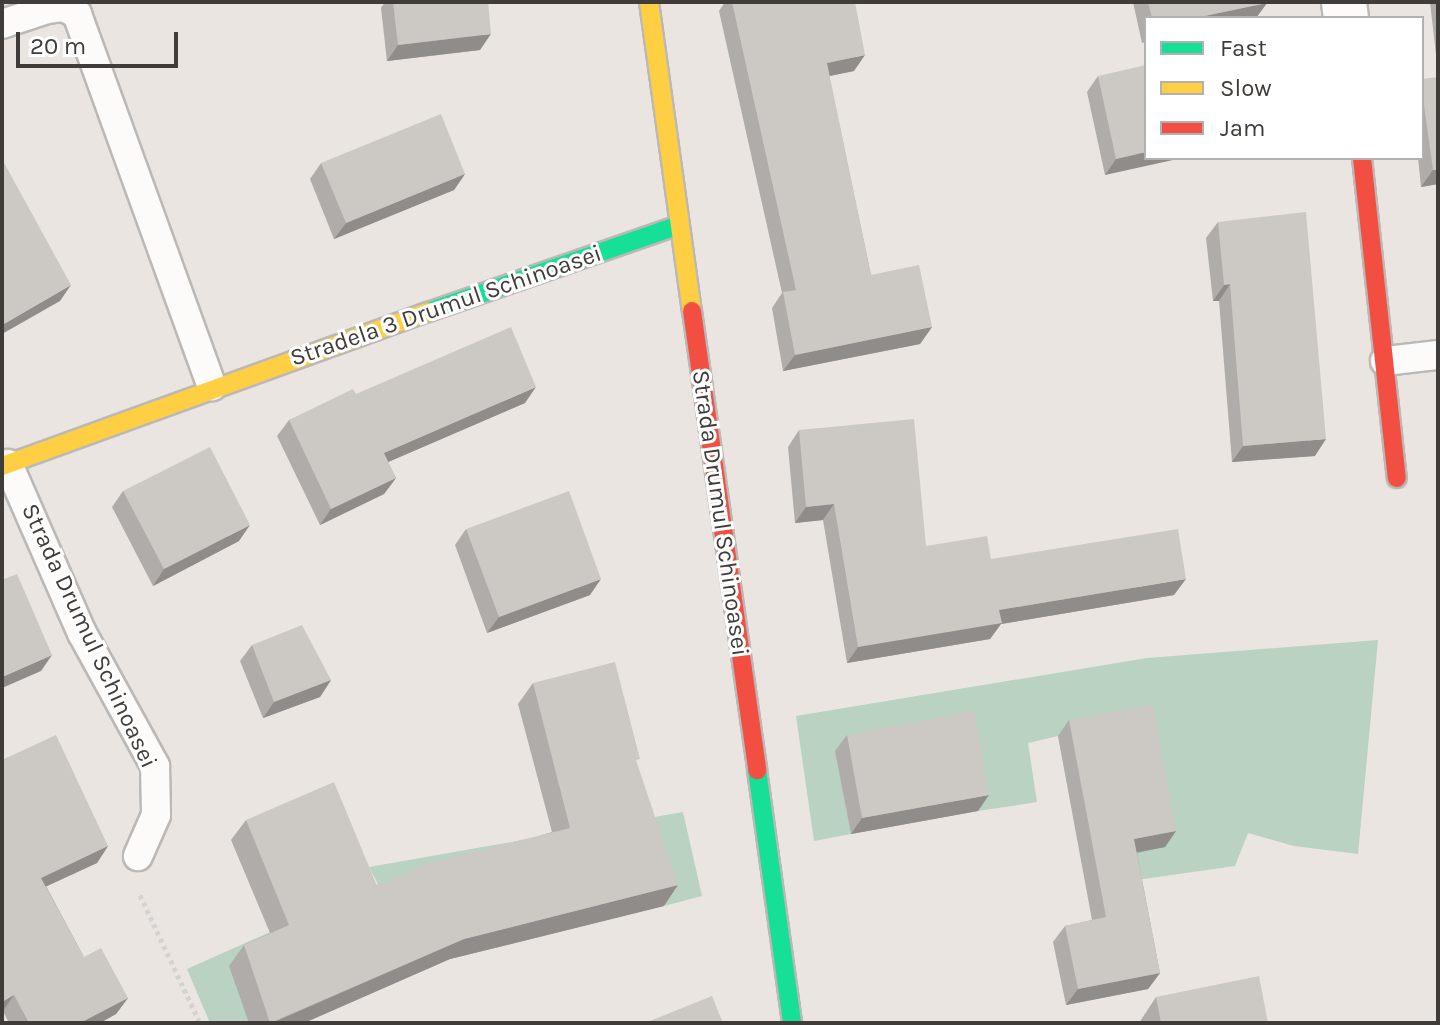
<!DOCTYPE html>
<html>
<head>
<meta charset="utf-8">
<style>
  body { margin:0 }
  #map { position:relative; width:1440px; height:1025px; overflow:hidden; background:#eae5e0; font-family:Karla,sans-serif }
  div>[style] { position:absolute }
  .green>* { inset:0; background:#b9d2c1 }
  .path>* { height:5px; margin-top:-2.5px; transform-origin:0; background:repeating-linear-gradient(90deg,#d4d3d2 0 4px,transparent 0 8px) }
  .roads { filter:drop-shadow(2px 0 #bcb8b5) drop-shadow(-2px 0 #bcb8b5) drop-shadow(0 2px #bcb8b5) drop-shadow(0 -2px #bcb8b5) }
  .lane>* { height:28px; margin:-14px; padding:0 14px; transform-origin:14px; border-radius:14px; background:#fcfbfa }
  .street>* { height:44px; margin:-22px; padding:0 22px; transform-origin:22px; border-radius:22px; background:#fcfbfa }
  .fast>* { height:18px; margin:-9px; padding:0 9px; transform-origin:9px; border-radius:9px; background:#16e098 }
  .slow>* { height:18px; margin:-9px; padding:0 9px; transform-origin:9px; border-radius:9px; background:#ffcf43 }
  .jam>* { height:18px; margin:-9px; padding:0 9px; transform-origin:9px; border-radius:9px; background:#f24e42 }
  .wall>* { inset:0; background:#afaca9 }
  .shaded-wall>* { inset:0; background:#8f8c89 }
  .building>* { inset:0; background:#ccc8c4 }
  span { translate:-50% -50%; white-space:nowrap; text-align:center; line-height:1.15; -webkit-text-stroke:6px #fff; paint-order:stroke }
  .street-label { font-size:24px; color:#403c39 }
  .frame { position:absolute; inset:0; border:4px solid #403c39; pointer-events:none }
  .legend { position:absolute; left:1144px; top:16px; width:280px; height:144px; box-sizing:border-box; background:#fff; border:2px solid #b3b1b0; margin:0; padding:10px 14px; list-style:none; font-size:24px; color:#403c39 }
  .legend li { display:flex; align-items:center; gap:16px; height:40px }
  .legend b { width:40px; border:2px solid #b3b1b0 }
  .scale { position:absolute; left:16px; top:32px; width:162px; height:36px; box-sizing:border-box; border:4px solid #403c39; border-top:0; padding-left:10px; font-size:24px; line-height:28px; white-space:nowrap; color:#403c39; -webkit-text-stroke:6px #fff; paint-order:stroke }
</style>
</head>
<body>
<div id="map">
  <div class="green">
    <i style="clip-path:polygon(1378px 640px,1358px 854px,1294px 846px,1248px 833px,1235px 866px,1087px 887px,1058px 736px,1028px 743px,1037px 802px,978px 811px,836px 751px,851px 834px,814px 841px,796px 716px,1147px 658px)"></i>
    <i style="clip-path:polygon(683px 812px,702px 896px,664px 906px,638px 829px,249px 1023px,210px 1023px,187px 969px,378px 884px,369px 867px)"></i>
  </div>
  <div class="path">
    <i style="left:140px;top:895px;width:139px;rotate:64.9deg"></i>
  </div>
  <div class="roads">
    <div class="lane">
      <i style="left:2px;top:24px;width:47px;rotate:-18.4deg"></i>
      <i style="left:47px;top:9px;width:17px;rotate:-7deg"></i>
      <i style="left:64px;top:7px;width:15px;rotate:28deg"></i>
      <i style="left:77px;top:14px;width:396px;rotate:70.1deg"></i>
      <i style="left:1385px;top:361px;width:53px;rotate:-6.5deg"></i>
      <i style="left:8px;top:464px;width:184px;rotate:66.4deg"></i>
      <i style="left:82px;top:633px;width:152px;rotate:61.2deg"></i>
      <i style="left:155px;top:766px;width:49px;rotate:88.8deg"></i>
      <i style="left:156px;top:815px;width:45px;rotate:113.7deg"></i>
    </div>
    <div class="street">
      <i style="left:1344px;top:2px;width:16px;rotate:83deg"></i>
    </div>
    <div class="fast">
      <i style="left:428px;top:312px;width:266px;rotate:-19.1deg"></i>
      <i style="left:757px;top:770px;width:255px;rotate:82.1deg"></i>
    </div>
    <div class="slow">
      <i style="left:649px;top:2px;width:312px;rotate:82.1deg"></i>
      <i style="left:2px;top:466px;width:453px;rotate:-19.9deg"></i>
    </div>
    <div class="jam">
      <i style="left:1362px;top:158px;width:322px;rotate:83.8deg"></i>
      <i style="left:692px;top:311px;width:464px;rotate:81.9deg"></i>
    </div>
  </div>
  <div class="wall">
    <i style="clip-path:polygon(385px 2px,488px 2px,480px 50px,387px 61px,381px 8px)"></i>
    <i style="clip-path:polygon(725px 2px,855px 2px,854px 71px,829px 76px,871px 275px,932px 327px,920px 344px,783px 371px,772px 308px,782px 293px,719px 11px)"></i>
    <i style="clip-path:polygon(1133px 2px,1266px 2px,1267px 3px,1256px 18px,1146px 18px,1146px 42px,1142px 43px)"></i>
    <i style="clip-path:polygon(1430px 2px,1438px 2px,1438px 72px)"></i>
    <i style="clip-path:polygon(1098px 76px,1146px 158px,1105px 175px,1087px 92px)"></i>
    <i style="clip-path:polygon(1422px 79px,1438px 184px,1421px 187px,1418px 158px,1422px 158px)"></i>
    <i style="clip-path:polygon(321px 163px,465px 174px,454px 190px,334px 239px,310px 179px)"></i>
    <i style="clip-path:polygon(1218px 222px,1315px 456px,1232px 462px,1219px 301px,1213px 301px,1206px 238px)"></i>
    <i style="clip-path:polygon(356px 394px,525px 403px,388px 462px,396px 478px,384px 494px,320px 525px,277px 436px,289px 420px)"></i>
    <i style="clip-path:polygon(799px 430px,926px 546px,1174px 595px,1001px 624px,990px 639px,847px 663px,823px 520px,795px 523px,788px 447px)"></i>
    <i style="clip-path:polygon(123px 491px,239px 541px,153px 586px,112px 507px)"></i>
    <i style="clip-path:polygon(466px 529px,590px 595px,487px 633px,455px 545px)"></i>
    <i style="clip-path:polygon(252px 645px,331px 680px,320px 697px,263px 718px,240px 661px)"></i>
    <i style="clip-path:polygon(533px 683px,637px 764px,664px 906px,450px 959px,304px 1023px,249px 1023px,229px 966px,244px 945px,270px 933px,231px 840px,246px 820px,377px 886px,552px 832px,518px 704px)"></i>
    <i style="clip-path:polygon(1069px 720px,1176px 831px,1165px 847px,1137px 853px,1160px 973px,1148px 989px,1066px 1005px,1053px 942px,1065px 926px,1092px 920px,1058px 736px)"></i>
    <i style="clip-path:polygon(847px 735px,978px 811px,851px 834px,835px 751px)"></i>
    <i style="clip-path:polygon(2px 760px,108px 846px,97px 863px,46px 886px,84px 957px,128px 998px,116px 1014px,100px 1023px,9px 1023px,3px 1011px)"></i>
    <i style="clip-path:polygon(1156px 997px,1268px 1023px,1139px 1023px)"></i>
  </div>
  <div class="shaded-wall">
    <i style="clip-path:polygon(1267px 3px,1256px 18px,1195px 18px)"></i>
    <i style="clip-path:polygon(491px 34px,480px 50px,387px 61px,398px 45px)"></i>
    <i style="clip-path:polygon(865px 55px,854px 71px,815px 79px,827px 63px)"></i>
    <i style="clip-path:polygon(1146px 152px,1146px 158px,1182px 158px,1105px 175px,1116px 159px)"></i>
    <i style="clip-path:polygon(1433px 170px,1438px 170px,1438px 184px,1421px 187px)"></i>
    <i style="clip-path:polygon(465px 174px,454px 190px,334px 239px,346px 223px)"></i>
    <i style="clip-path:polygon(1230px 284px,1219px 301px,1213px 301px,1224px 285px)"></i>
    <i style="clip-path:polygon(71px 285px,60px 301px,2px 334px,2px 325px)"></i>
    <i style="clip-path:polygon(932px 327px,920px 344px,783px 371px,795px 355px)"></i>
    <i style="clip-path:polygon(536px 387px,525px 403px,372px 469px,384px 453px)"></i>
    <i style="clip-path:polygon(1326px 439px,1315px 456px,1232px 462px,1243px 446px)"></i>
    <i style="clip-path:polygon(396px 478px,384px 494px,320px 525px,331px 509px)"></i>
    <i style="clip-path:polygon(834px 504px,823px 520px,795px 523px,806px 507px)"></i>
    <i style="clip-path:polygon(250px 525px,239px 541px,153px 586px,164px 569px)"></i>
    <i style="clip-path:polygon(601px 579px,590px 595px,487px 633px,499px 617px)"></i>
    <i style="clip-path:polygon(1186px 579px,1174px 595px,1001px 624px,990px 639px,847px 663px,858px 647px,999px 610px)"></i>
    <i style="clip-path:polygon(52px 655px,41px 671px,2px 688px,2px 677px)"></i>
    <i style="clip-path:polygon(331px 680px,320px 697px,263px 718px,274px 702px)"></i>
    <i style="clip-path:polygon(989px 795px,978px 811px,851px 834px,862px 818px)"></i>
    <i style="clip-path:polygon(1176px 831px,1165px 847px,1123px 855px,1134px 839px)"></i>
    <i style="clip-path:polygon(108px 846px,97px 863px,30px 894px,41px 878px)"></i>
    <i style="clip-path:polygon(678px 885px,664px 906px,450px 959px,304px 1023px,272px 1023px,464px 939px)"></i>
    <i style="clip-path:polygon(1160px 973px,1148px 989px,1066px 1005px,1078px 989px)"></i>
    <i style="clip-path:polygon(14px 995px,3px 1011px,2px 1012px,2px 1002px)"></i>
    <i style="clip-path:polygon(128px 998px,116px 1014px,100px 1023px,80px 1023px)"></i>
  </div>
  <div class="building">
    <i style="clip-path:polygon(393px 2px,488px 2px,491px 34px,398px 45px)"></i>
    <i style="clip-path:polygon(732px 2px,855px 2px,865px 55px,827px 63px,871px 275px,919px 265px,932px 327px,795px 355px,783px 292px,796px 290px)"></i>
    <i style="clip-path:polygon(1148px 2px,1266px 2px,1267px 3px,1195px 18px,1152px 18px)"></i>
    <i style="clip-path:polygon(1146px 65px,1146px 152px,1116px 159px,1098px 76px)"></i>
    <i style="clip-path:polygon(1438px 77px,1438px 170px,1433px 170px,1422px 91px,1422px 79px)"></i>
    <i style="clip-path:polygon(441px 114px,465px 174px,346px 223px,321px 163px)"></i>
    <i style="clip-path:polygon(2px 159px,71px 285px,2px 325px)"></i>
    <i style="clip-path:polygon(1306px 212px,1326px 439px,1243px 446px,1230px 284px,1224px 285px,1218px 222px)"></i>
    <i style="clip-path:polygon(511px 327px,536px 387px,384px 453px,396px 478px,331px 509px,289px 420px,353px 389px,356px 394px)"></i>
    <i style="clip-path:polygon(914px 419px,926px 546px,987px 536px,991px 559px,1178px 529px,1186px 579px,999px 610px,1002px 623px,858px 647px,834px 504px,806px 507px,799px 430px)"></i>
    <i style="clip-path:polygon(210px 447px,250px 525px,164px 569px,123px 491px)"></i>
    <i style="clip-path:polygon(569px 491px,601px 579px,499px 617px,466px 529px)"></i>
    <i style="clip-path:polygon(17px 574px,52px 655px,2px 677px,2px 580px)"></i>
    <i style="clip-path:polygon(302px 625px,331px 680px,274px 702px,252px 645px)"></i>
    <i style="clip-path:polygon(615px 662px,640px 759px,636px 760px,678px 885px,464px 939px,270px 1023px,244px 945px,289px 925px,246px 820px,334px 782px,377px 886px,432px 862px,570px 828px,533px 683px)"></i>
    <i style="clip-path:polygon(1153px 705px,1176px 831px,1134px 839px,1160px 973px,1078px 989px,1065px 926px,1106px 917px,1069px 720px)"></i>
    <i style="clip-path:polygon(974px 711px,989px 795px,862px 818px,847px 735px)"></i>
    <i style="clip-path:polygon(56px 735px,108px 846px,41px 878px,84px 957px,101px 948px,128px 998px,80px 1023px,29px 1023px,14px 995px,2px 1002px,2px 760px)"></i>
    <i style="clip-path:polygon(1259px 976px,1268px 1023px,1161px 1023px,1156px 997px)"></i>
    <i style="clip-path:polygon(712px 996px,723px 1023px,645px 1023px)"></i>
  </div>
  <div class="street-label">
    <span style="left:446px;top:306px;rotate:-19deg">Stradela 3 Drumul Schinoasei</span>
    <span style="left:720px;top:513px;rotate:82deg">Strada Drumul Schinoasei</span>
    <span style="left:89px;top:636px;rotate:65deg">Strada Drumul Schinoasei</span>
  </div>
  <div class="frame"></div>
  <ul class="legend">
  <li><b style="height:10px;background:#16e098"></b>Fast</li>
  <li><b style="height:10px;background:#ffcf43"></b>Slow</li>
  <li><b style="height:10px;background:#f24e42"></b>Jam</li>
  </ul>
  <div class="scale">20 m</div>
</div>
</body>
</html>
